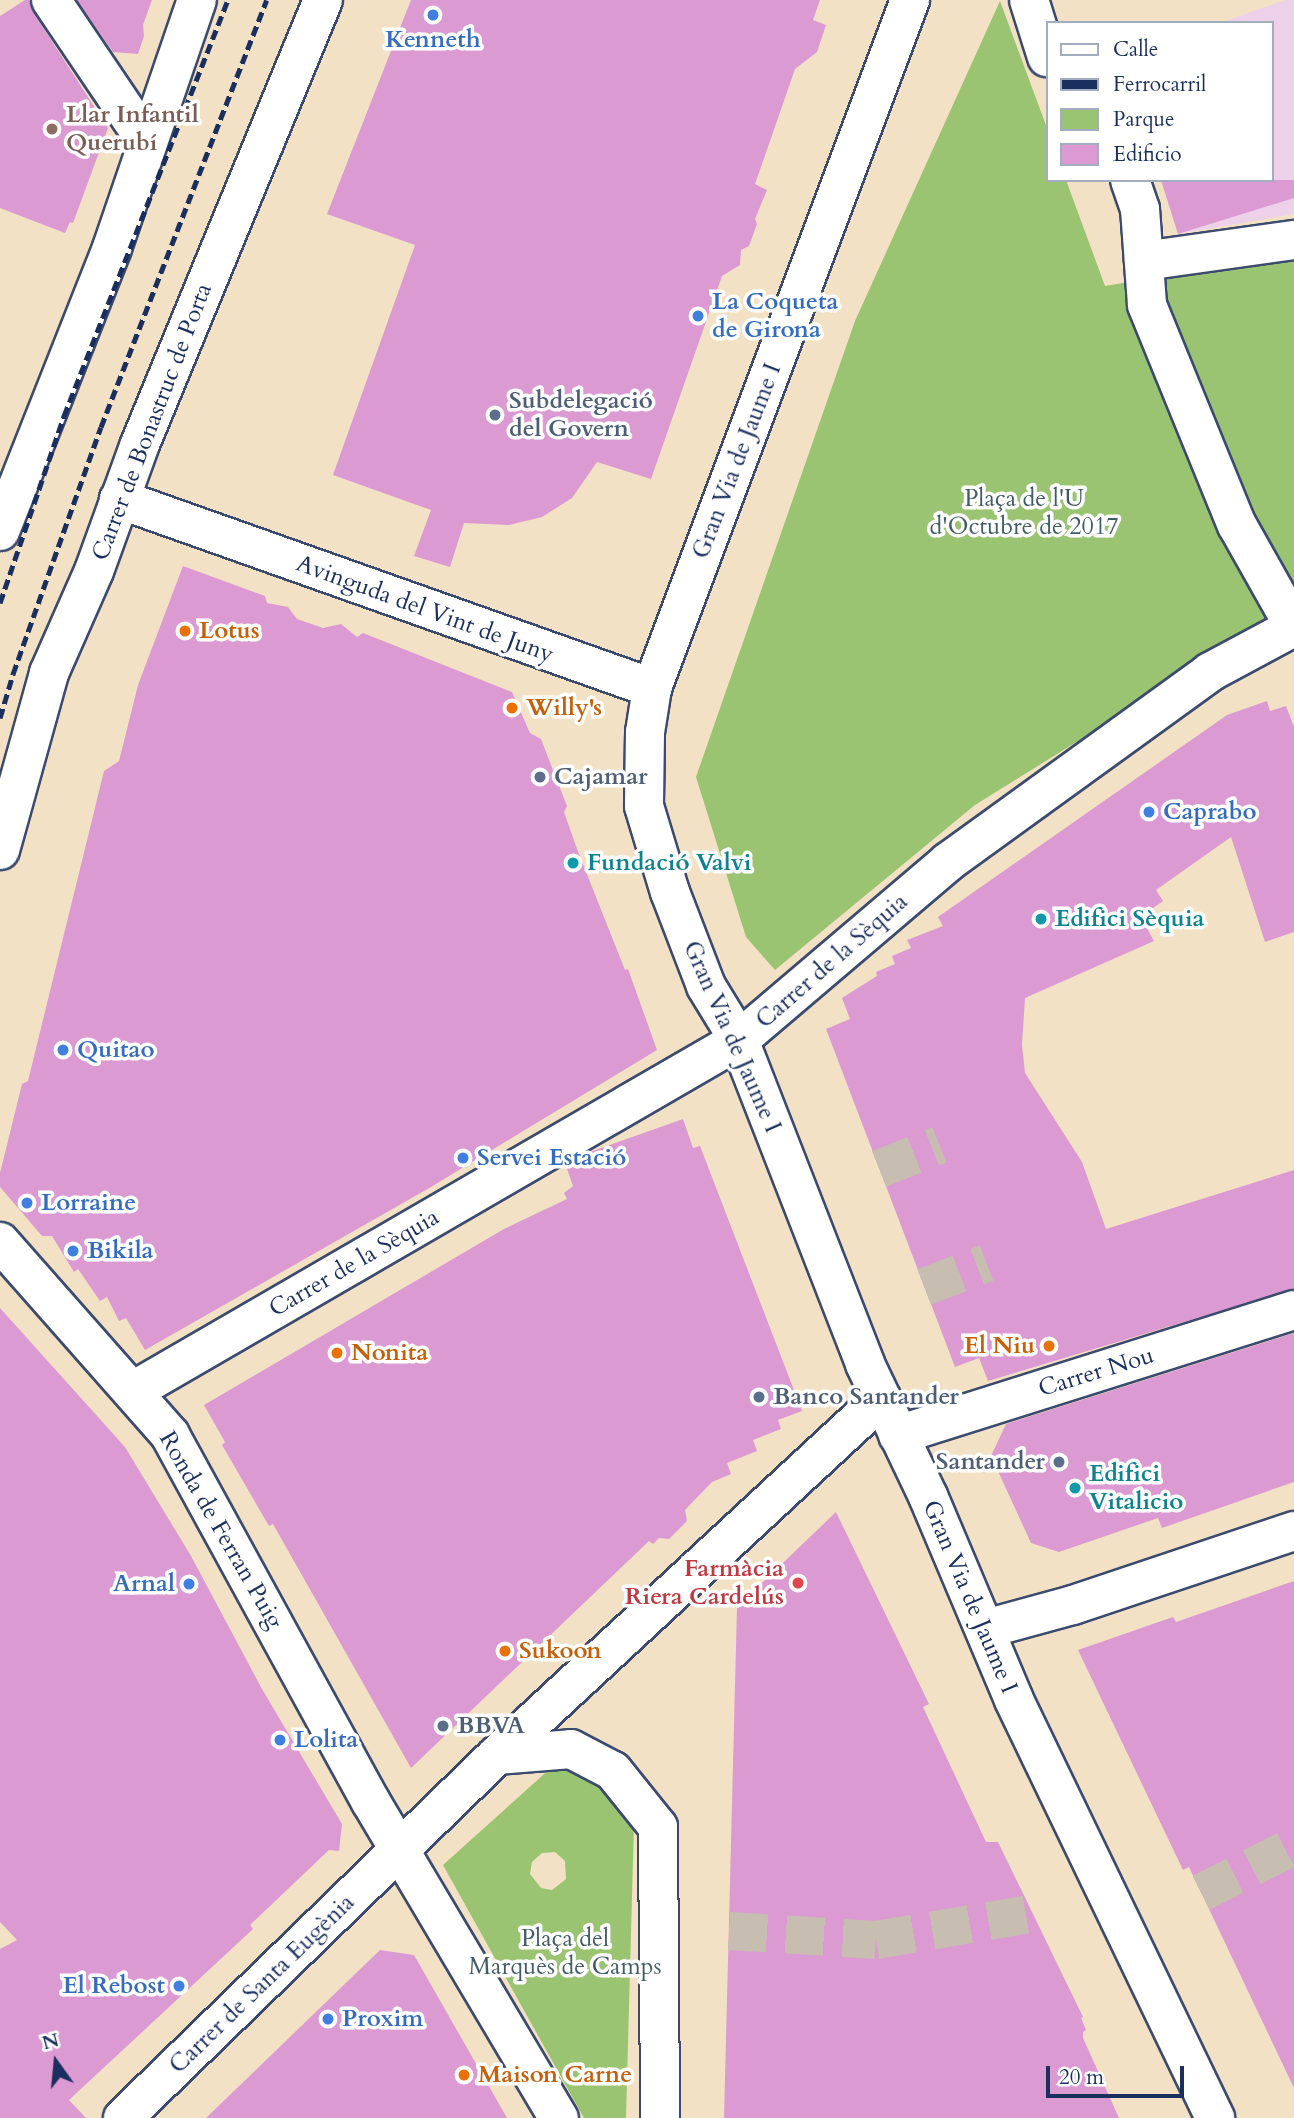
<!DOCTYPE html>
<html>
<head>
<meta charset="utf-8">
<style>
  body { margin:0 }
  #map { position:relative; width:1294px; height:2118px; overflow:hidden; background:#f2e1c4; font-family:Cardo,serif }
  div>[style] { position:absolute }
  .built>* { inset:0; background:#edd1e9 }
  .green>* { inset:0; background:#9ac471 }
  .building>* { inset:0; background:#db9ad2 }
  .minor-tunnel>* { height:38px; margin-top:-19px; transform-origin:0; background:repeating-linear-gradient(90deg,#c7bdb0 0 38px,transparent 0 57px) }
  .roads { filter:drop-shadow(2px 0 #3b4a6d) drop-shadow(-2px 0 #3b4a6d) drop-shadow(0 2px #3b4a6d) drop-shadow(0 -2px #3b4a6d) }
  .minor>* { height:38px; margin:-19px; padding:0 19px; transform-origin:19px; border-radius:19px; background:#fff }
  .major>* { height:38px; margin:-19px; padding:0 19px; transform-origin:19px; border-radius:19px; background:#fff }
  .rail>* { height:5px; margin-top:-2.5px; transform-origin:0; background:repeating-linear-gradient(90deg,#1b2f5e 0 10px,transparent 0 15px) }
  .dots>* { width:19px; height:19px; translate:-50% -50%; box-sizing:border-box; border:4px solid #fff; border-radius:50% }
  span { translate:-50% -50%; white-space:nowrap; text-align:center; line-height:1.15; -webkit-text-stroke:7px #fff; paint-order:stroke }
  .shop-label { font-size:24px; color:#366cbe; font-weight:700 }
  .left { translate:0 -50%; text-align:left }
  .right { translate:-100% -50%; text-align:right }
  .education-label { font-size:24px; color:#785e54; font-weight:700 }
  .service-label { font-size:24px; color:#4e5e75; font-weight:700 }
  .street-label { font-size:24px; color:#1b2f5e }
  .park-label { font-size:24px; color:#415c64 }
  .food-label { font-size:24px; color:#c56008; font-weight:700 }
  .culture-label { font-size:24px; color:#0d838f; font-weight:700 }
  .health-label { font-size:24px; color:#be3a42; font-weight:700 }
  .legend { position:absolute; left:1046px; top:21px; width:228px; height:161px; box-sizing:border-box; background:#fff; border:2px solid #a4acbf; margin:0; padding:9px 12px; list-style:none; font-size:21px; color:#1b2f5e }
  .legend li { display:flex; align-items:center; gap:14px; height:35px }
  .legend b { width:35px; border:2px solid #a4acbf }
  .north { position:absolute; left:21px; top:2027px; width:70px; height:70px; -webkit-text-stroke:5px #fff; paint-order:stroke; rotate:345deg; font-size:19px; font-weight:700; line-height:28px; text-align:center; color:#1b2f5e }
  .north::after { content:''; display:block; margin:auto; width:24px; height:32px; background:#1b2f5e; clip-path:polygon(50% 0,100% 100%,50% 72%,0 100%) }
  .scale { position:absolute; left:1046px; top:2066px; width:138px; height:32px; box-sizing:border-box; border:4px solid #1b2f5e; border-top:0; padding-left:9px; font-size:21px; line-height:24px; white-space:nowrap; color:#1b2f5e; -webkit-text-stroke:5px #fff; paint-order:stroke }
</style>
</head>
<body>
<div id="map">
  <div class="built">
    <i style="clip-path:polygon(1285px 0,1294px 0,1294px 214px,1178px 234px,1161px 180px,1271px 180px,1271px 23px,1220px 23px)"></i>
  </div>
  <div class="green">
    <i style="clip-path:polygon(1000px 1px,1047px 128px,1047px 180px,1066px 180px,1105px 286px,1294px 254px,1294px 611px,1247px 636px,975px 805px,775px 970px,746px 937px,696px 777px,855px 321px)"></i>
    <i style="clip-path:polygon(evenodd,553px 1766px,603px 1781px,634px 1823px,626px 2118px,584px 2118px,443px 1865px,553px 1766px,555px 1852px,565px 1861px,566px 1879px,552px 1890px,541px 1888px,530px 1874px,532px 1862px,542px 1853px,555px 1852px)"></i>
  </div>
  <div class="building">
    <i style="clip-path:polygon(25px 0,29px 0,33px 12px,108px 128px,73px 223px,70px 222px,65px 233px,0 208px,0 16px)"></i>
    <i style="clip-path:polygon(77px 0,152px 0,143px 25px,144px 36px,138px 54px,113px 52px)"></i>
    <i style="clip-path:polygon(411px 0,820px 0,813px 20px,826px 25px,817px 52px,795px 69px,755px 184px,767px 190px,755px 219px,757px 224px,749px 246px,741px 250px,740px 265px,722px 276px,651px 479px,597px 462px,572px 498px,542px 517px,509px 525px,464px 523px,450px 567px,414px 556px,431px 510px,333px 475px,415px 245px,327px 214px)"></i>
    <i style="clip-path:polygon(1161px 180px,1294px 180px,1294px 198px,1178px 234px)"></i>
    <i style="clip-path:polygon(183px 566px,265px 596px,267px 603px,288px 607px,297px 619px,323px 628px,341px 624px,357px 637px,363px 633px,512px 692px,530px 733px,541px 739px,567px 806px,564px 812px,577px 849px,625px 970px,628px 969px,657px 1050px,431px 1187px,145px 1350px,126px 1318px,119px 1321px,107px 1297px,100px 1301px,78px 1269px,74px 1272px,52px 1236px,42px 1236px,0 1187px,0 1173px,22px 1084px,28px 1081px,104px 771px,119px 761px,138px 685px)"></i>
    <i style="clip-path:polygon(1267px 701px,1270px 711px,1286px 706px,1294px 727px,1294px 932px,1265px 942px,1231px 837px,1156px 890px,1163px 901px,1141px 917px,1154px 941px,1025px 998px,1022px 1045px,1025px 1073px,1082px 1162px,1106px 1229px,1294px 1170px,1294px 1289px,988px 1381px,979px 1358px,955px 1367px,826px 1029px,850px 1019px,842px 998px,877px 976px,876px 972px,895px 964px,892px 956px,911px 948px,907px 940px,943px 926px,938px 917px,1227px 715px)"></i>
    <i style="clip-path:polygon(683px 1119px,693px 1148px,700px 1146px,802px 1411px,778px 1420px,781px 1429px,753px 1440px,757px 1451px,727px 1463px,731px 1474px,712px 1482px,685px 1510px,687px 1521px,669px 1539px,659px 1538px,653px 1544px,649px 1541px,411px 1768px,273px 1524px,269px 1526px,222px 1445px,225px 1442px,204px 1405px,504px 1229px,567px 1199px,564px 1193px,573px 1186px,566px 1166px,587px 1153px)"></i>
    <i style="clip-path:polygon(0 1308px,125px 1447px,191px 1556px,262px 1689px,342px 1824px,339px 1851px,329px 1850px,250px 1925px,253px 1929px,69px 2100px,86px 2118px,0 2118px,0 1949px,17px 1940px,0 1922px)"></i>
    <i style="clip-path:polygon(1294px 1333px,1294px 1482px,1162px 1528px,1158px 1518px,1059px 1552px,1031px 1543px,991px 1456px,1006px 1424px)"></i>
    <i style="clip-path:polygon(836px 1512px,929px 1704px,923px 1707px,986px 1842px,998px 1842px,1083px 2017px,1081px 2018px,1086px 2030px,1083px 2032px,1083px 2038px,1119px 2118px,724px 2118px,737px 1607px)"></i>
    <i style="clip-path:polygon(1294px 1581px,1294px 2088px,1189px 1867px,1183px 1870px,1078px 1650px,1173px 1617px,1176px 1622px)"></i>
    <i style="clip-path:polygon(380px 1950px,414px 1955px,507px 2118px,206px 2118px)"></i>
  </div>
  <div class="minor-tunnel">
    <i style="left:879px;top:1169px;width:65px;rotate:-21.8deg"></i>
    <i style="left:924px;top:1287px;width:67px;rotate:-20.9deg"></i>
    <i style="left:1201px;top:1893px;width:104px;rotate:-26.8deg"></i>
    <i style="left:729px;top:1931px;width:147px;rotate:3.5deg"></i>
    <i style="left:876px;top:1940px;width:156px;rotate:-9.6deg"></i>
  </div>
  <div class="roads">
    <div class="minor">
      <i style="left:51px;top:0;width:170px;rotate:56deg"></i>
      <i style="left:910px;top:0;width:735px;rotate:110.56deg"></i>
      <i style="left:652px;top:688px;width:45px;rotate:99deg"></i>
      <i style="left:645px;top:732px;width:74px;rotate:90.8deg"></i>
      <i style="left:644px;top:806px;width:90px;rotate:73.2deg"></i>
      <i style="left:670px;top:892px;width:101px;rotate:69deg"></i>
      <i style="left:706px;top:986px;width:63px;rotate:58.6deg"></i>
      <i style="left:739px;top:1040px;width:348px;rotate:68.7deg"></i>
      <i style="left:865px;top:1364px;width:146px;rotate:64.5deg"></i>
      <i style="left:928px;top:1496px;width:221px;rotate:67.1deg"></i>
      <i style="left:1014px;top:1700px;width:464px;rotate:64.3deg"></i>
      <i style="left:1029px;top:0;width:60px;rotate:72.5deg"></i>
      <i style="left:1130px;top:180px;width:31px;rotate:71deg"></i>
      <i style="left:1140px;top:209px;width:96px;rotate:85.8deg"></i>
      <i style="left:1147px;top:305px;width:238px;rotate:67.8deg"></i>
      <i style="left:1237px;top:525px;width:116px;rotate:60.6deg"></i>
      <i style="left:1144px;top:261px;width:151px;rotate:-8deg"></i>
      <i style="left:119px;top:499px;width:566px;rotate:19.52deg"></i>
      <i style="left:0;top:531px;width:304px;rotate:-68.4deg"></i>
      <i style="left:112px;top:248px;width:262px;rotate:-71.1deg"></i>
      <i style="left:0;top:850px;width:184px;rotate:-74.5deg"></i>
      <i style="left:49px;top:673px;width:111px;rotate:-66.2deg"></i>
      <i style="left:94px;top:571px;width:135px;rotate:-70.1deg"></i>
      <i style="left:140px;top:444px;width:480px;rotate:-67.6deg"></i>
      <i style="left:133px;top:1391px;width:700px;rotate:-30.08deg"></i>
      <i style="left:739px;top:1040px;width:275px;rotate:-40.4deg"></i>
      <i style="left:948px;top:862px;width:324px;rotate:-35.9deg"></i>
      <i style="left:1210px;top:672px;width:95px;rotate:-28.2deg"></i>
      <i style="left:898px;top:1435px;width:415px;rotate:-17.5deg"></i>
      <i style="left:985px;top:1629px;width:91px;rotate:-15.3deg"></i>
      <i style="left:1073px;top:1605px;width:233px;rotate:-18.5deg"></i>
      <i style="left:497px;top:1755px;width:74px;rotate:-4.6deg"></i>
      <i style="left:571px;top:1749px;width:47px;rotate:27.6deg"></i>
      <i style="left:613px;top:1771px;width:72px;rotate:51.2deg"></i>
      <i style="left:658px;top:1827px;width:291px;rotate:89.6deg"></i>
      <i style="left:123px;top:2118px;width:521px;rotate:-44.14deg"></i>
      <i style="left:497px;top:1755px;width:524px;rotate:-42.83deg"></i>
    </div>
    <div class="major">
      <i style="left:0;top:1242px;width:257px;rotate:48.6deg"></i>
      <i style="left:170px;top:1435px;width:418px;rotate:61.3deg"></i>
      <i style="left:371px;top:1802px;width:368px;rotate:59.3deg"></i>
    </div>
  </div>
  <div class="rail">
    <i style="left:0;top:603px;width:198px;rotate:-71.1deg"></i>
    <i style="left:64px;top:416px;width:447px;rotate:-68.5deg"></i>
    <i style="left:0;top:718px;width:46px;rotate:-73.5deg"></i>
    <i style="left:13px;top:674px;width:262px;rotate:-70.4deg"></i>
    <i style="left:101px;top:427px;width:458px;rotate:-68.8deg"></i>
  </div>
  <div class="dots">
    <i style="left:433px;top:15px;background:#3f7fe0"></i>
    <i style="left:52px;top:129px;background:#8d6e63"></i>
    <i style="left:698px;top:316px;background:#3f7fe0"></i>
    <i style="left:495px;top:415px;background:#5c6f8a"></i>
    <i style="left:185px;top:631px;background:#e8710a"></i>
    <i style="left:512px;top:708px;background:#e8710a"></i>
    <i style="left:540px;top:777px;background:#5c6f8a"></i>
    <i style="left:1149px;top:812px;background:#3f7fe0"></i>
    <i style="left:573px;top:863px;background:#0f9aa8"></i>
    <i style="left:1041px;top:919px;background:#0f9aa8"></i>
    <i style="left:63px;top:1050px;background:#3f7fe0"></i>
    <i style="left:463px;top:1158px;background:#3f7fe0"></i>
    <i style="left:27px;top:1203px;background:#3f7fe0"></i>
    <i style="left:73px;top:1251px;background:#3f7fe0"></i>
    <i style="left:1049px;top:1346px;background:#e8710a"></i>
    <i style="left:337px;top:1353px;background:#e8710a"></i>
    <i style="left:759px;top:1397px;background:#5c6f8a"></i>
    <i style="left:1059px;top:1462px;background:#5c6f8a"></i>
    <i style="left:1075px;top:1488px;background:#0f9aa8"></i>
    <i style="left:798px;top:1583px;background:#e0444e"></i>
    <i style="left:189px;top:1584px;background:#3f7fe0"></i>
    <i style="left:505px;top:1651px;background:#e8710a"></i>
    <i style="left:443px;top:1726px;background:#5c6f8a"></i>
    <i style="left:280px;top:1740px;background:#3f7fe0"></i>
    <i style="left:179px;top:1986px;background:#3f7fe0"></i>
    <i style="left:328px;top:2019px;background:#3f7fe0"></i>
    <i style="left:464px;top:2075px;background:#e8710a"></i>
  </div>
  <div class="shop-label">
    <span style="left:433px;top:40px">Kenneth</span>
    <span class="left" style="left:712px;top:316px">La Coqueta<br>de Girona</span>
    <span class="left" style="left:1163px;top:812px">Caprabo</span>
    <span class="left" style="left:77px;top:1050px">Quitao</span>
    <span class="left" style="left:477px;top:1158px">Servei Estació</span>
    <span class="left" style="left:41px;top:1203px">Lorraine</span>
    <span class="left" style="left:87px;top:1251px">Bikila</span>
    <span class="right" style="left:175px;top:1584px">Arnal</span>
    <span class="left" style="left:294px;top:1740px">Lolita</span>
    <span class="right" style="left:165px;top:1986px">El Rebost</span>
    <span class="left" style="left:342px;top:2019px">Proxim</span>
  </div>
  <div class="education-label">
    <span class="left" style="left:66px;top:129px">Llar Infantil<br>Querubí</span>
  </div>
  <div class="service-label">
    <span class="left" style="left:509px;top:415px">Subdelegació<br>del Govern</span>
    <span class="left" style="left:554px;top:777px">Cajamar</span>
    <span class="left" style="left:773px;top:1397px">Banco Santander</span>
    <span class="right" style="left:1045px;top:1462px">Santander</span>
    <span class="left" style="left:457px;top:1726px">BBVA</span>
  </div>
  <div class="street-label">
    <span style="left:152px;top:422px;rotate:-69deg">Carrer de Bonastruc de Porta</span>
    <span style="left:737px;top:461px;rotate:-69deg">Gran Via de Jaume I</span>
    <span style="left:425px;top:609px;rotate:20deg">Avinguda del Vint de Juny</span>
    <span style="left:832px;top:961px;rotate:-41deg">Carrer de la Sèquia</span>
    <span style="left:732px;top:1037px;rotate:66deg">Gran Via de Jaume I</span>
    <span style="left:354px;top:1263px;rotate:-30deg">Carrer de la Sèquia</span>
    <span style="left:1096px;top:1372px;rotate:-17deg">Carrer Nou</span>
    <span style="left:221px;top:1530px;rotate:60deg">Ronda de Ferran Puig</span>
    <span style="left:970px;top:1597px;rotate:67deg">Gran Via de Jaume I</span>
    <span style="left:262px;top:1984px;rotate:-44deg">Carrer de Santa Eugènia</span>
  </div>
  <div class="park-label">
    <span style="left:1024px;top:513px">Plaça de l'U<br>d'Octubre de 2017</span>
    <span style="left:565px;top:1953px">Plaça del<br>Marquès de Camps</span>
  </div>
  <div class="food-label">
    <span class="left" style="left:199px;top:631px">Lotus</span>
    <span class="left" style="left:526px;top:708px">Willy's</span>
    <span class="right" style="left:1035px;top:1346px">El Niu</span>
    <span class="left" style="left:351px;top:1353px">Nonita</span>
    <span class="left" style="left:519px;top:1651px">Sukoon</span>
    <span class="left" style="left:478px;top:2075px">Maison Carne</span>
  </div>
  <div class="culture-label">
    <span class="left" style="left:587px;top:863px">Fundació Valvi</span>
    <span class="left" style="left:1055px;top:919px">Edifici Sèquia</span>
    <span class="left" style="left:1089px;top:1488px">Edifici<br>Vitalicio</span>
  </div>
  <div class="health-label">
    <span class="right" style="left:784px;top:1583px">Farmàcia<br>Riera Cardelús</span>
  </div>
  <ul class="legend">
  <li><b style="height:9px;background:#fff"></b>Calle</li>
  <li><b style="height:9px;background:#1b2f5e"></b>Ferrocarril</li>
  <li><b style="height:19px;background:#9ac471"></b>Parque</li>
  <li><b style="height:19px;background:#db9ad2"></b>Edificio</li>
  </ul>
  <div class="north">N</div>
  <div class="scale">20 m</div>
</div>
</body>
</html>
